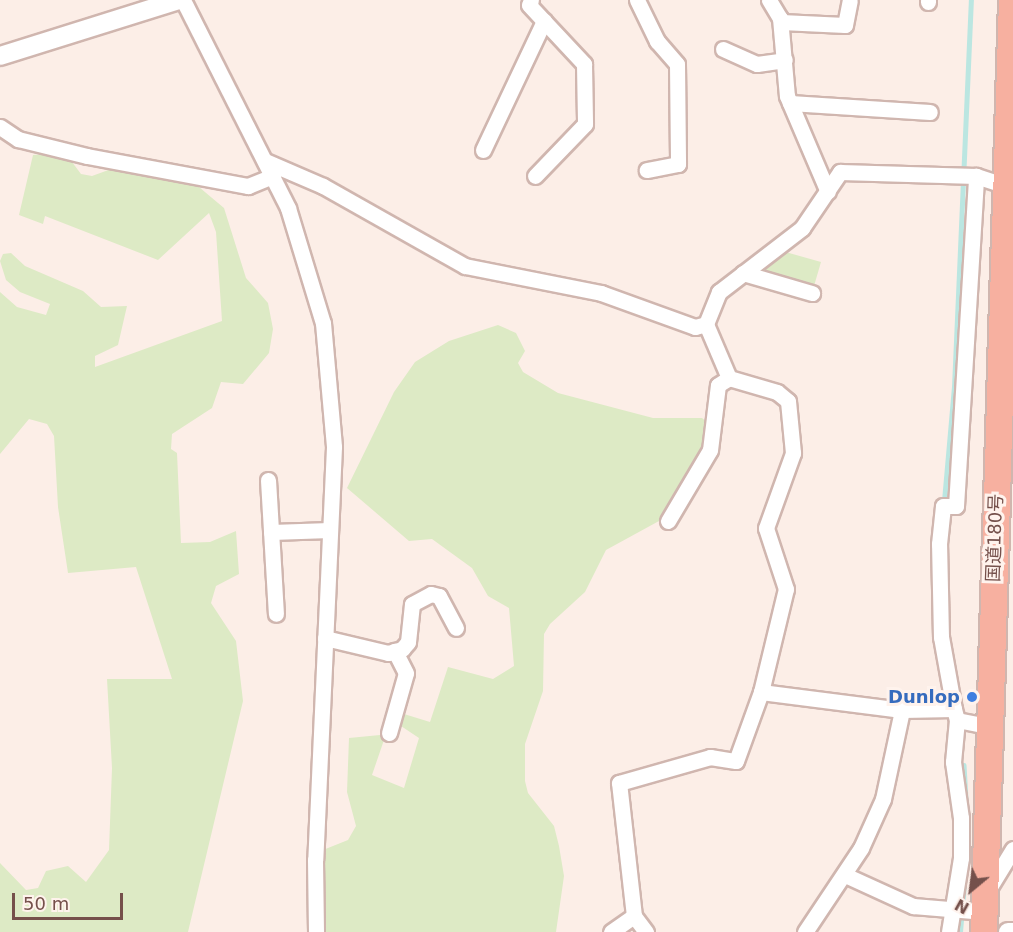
<!DOCTYPE html>
<html>
<head>
<meta charset="utf-8">
<style>
  body { margin:0 }
  #map { position:relative; width:1013px; height:932px; overflow:hidden; background:#fceee7; font-family:"DejaVu Sans","Noto Sans JP",sans-serif }
  div>[style] { position:absolute }
  .green>* { inset:0; background:#ddeac5 }
  .stream>* { height:4.5px; margin:-2.25px; padding:0 2.25px; transform-origin:2.25px; border-radius:2.25px; background:#bbe6e1 }
  .roads { filter:drop-shadow(2px 0 #d0b6af) drop-shadow(-2px 0 #d0b6af) drop-shadow(0 2px #d0b6af) drop-shadow(0 -2px #d0b6af) }
  .minor>* { height:15px; margin:-7.5px; padding:0 7.5px; transform-origin:7.5px; border-radius:7.5px; background:#fff }
  .tertiary>* { height:18px; margin:-9px; padding:0 9px; transform-origin:9px; border-radius:9px; background:#fff }
  .trunk>* { height:26px; margin:-13px; padding:0 13px; transform-origin:13px; border-radius:13px; background:#f7b0a0 }
  .dots>* { width:16px; height:16px; translate:-50% -50%; box-sizing:border-box; border:3px solid #fff3ed; border-radius:50% }
  span { translate:-50% -50%; white-space:nowrap; text-align:center; line-height:1.15; -webkit-text-stroke:6px #fff3ed; paint-order:stroke }
  .street-label { font-size:18px; color:#75504b }
  .shop-label { font-size:18px; color:#366cbe; font-weight:700 }
  .right { translate:-100% -50%; text-align:right }
  .north { position:absolute; left:941px; top:860px; width:60px; height:60px; -webkit-text-stroke:4px #fff3ed; paint-order:stroke; rotate:209deg; font-size:16px; font-weight:700; line-height:24px; text-align:center; color:#75504b }
  .north::after { content:''; display:block; margin:auto; width:21px; height:27px; background:#75504b; clip-path:polygon(50% 0,100% 100%,50% 72%,0 100%) }
  .scale { position:absolute; left:12px; top:893px; width:111px; height:27px; box-sizing:border-box; border:3px solid #75504b; border-top:0; padding-left:8px; font-size:18px; line-height:21px; white-space:nowrap; color:#75504b; -webkit-text-stroke:4px #fff3ed; paint-order:stroke }
</style>
</head>
<body>
<div id="map">
  <div class="green">
    <i style="clip-path:polygon(48px 154px,69px 158px,81px 174px,92px 176px,114px 168px,193px 182px,224px 208px,246px 278px,268px 303px,273px 329px,269px 353px,243px 384px,221px 382px,212px 408px,172px 434px,171px 449px,177px 453px,181px 543px,210px 542px,236px 531px,239px 574px,216px 586px,211px 603px,236px 641px,243px 701px,188px 932px,0 932px,0 863px,26px 890px,38px 888px,46px 871px,68px 866px,86px 882px,109px 850px,112px 768px,107px 679px,172px 679px,136px 567px,68px 573px,58px 507px,54px 436px,47px 424px,29px 419px,0 454px,0 292px,17px 307px,46px 315px,50px 304px,20px 292px,6px 280px,0 261px,3px 254px,11px 253px,25px 266px,83px 291px,101px 307px,127px 306px,118px 345px,95px 356px,95px 367px,222px 321px,216px 232px,209px 213px,158px 260px,45px 216px,43px 224px,19px 215px,33px 155px)"></i>
    <i style="clip-path:polygon(782px 251px,821px 262px,814px 286px,752px 269px)"></i>
    <i style="clip-path:polygon(498px 325px,516px 333px,525px 351px,518px 363px,523px 372px,558px 393px,653px 418px,702px 418px,709px 424px,702px 453px,659px 521px,606px 550px,585px 592px,550px 624px,544px 634px,543px 691px,525px 744px,525px 781px,528px 793px,554px 826px,559px 846px,564px 876px,556px 932px,323px 932px,323px 850px,348px 840px,356px 826px,347px 792px,349px 738px,380px 735px,384px 740px,372px 775px,404px 788px,419px 738px,401px 726px,404px 714px,430px 722px,448px 667px,493px 679px,514px 666px,509px 608px,488px 596px,472px 568px,432px 539px,409px 541px,347px 488px,394px 392px,415px 362px,449px 341px)"></i>
  </div>
  <div class="stream">
    <i style="left:944px;top:501px;width:114px;rotate:-85deg"></i>
    <i style="left:954px;top:387px;width:387px;rotate:-87.5deg"></i>
    <i style="left:964px;top:765px;width:69px;rotate:86.7deg"></i>
    <i style="left:960px;top:932px;width:48px;rotate:-85.2deg"></i>
  </div>
  <div class="roads">
    <div class="minor">
      <i style="left:183px;top:0;width:233px;rotate:63.2deg"></i>
      <i style="left:288px;top:208px;width:120px;rotate:73.1deg"></i>
      <i style="left:323px;top:323px;width:124px;rotate:84.9deg"></i>
      <i style="left:334px;top:447px;width:413px;rotate:92.6deg"></i>
      <i style="left:315px;top:860px;width:72px;rotate:89.2deg"></i>
      <i style="left:531px;top:0;width:5px;rotate:112deg"></i>
      <i style="left:529px;top:5px;width:81px;rotate:47deg"></i>
      <i style="left:584px;top:64px;width:60px;rotate:89deg"></i>
      <i style="left:585px;top:124px;width:72px;rotate:133.9deg"></i>
      <i style="left:637px;top:0;width:46px;rotate:64deg"></i>
      <i style="left:657px;top:41px;width:30px;rotate:49deg"></i>
      <i style="left:677px;top:64px;width:100px;rotate:89.4deg"></i>
      <i style="left:678px;top:164px;width:32px;rotate:169deg"></i>
      <i style="left:769px;top:0;width:21px;rotate:59deg"></i>
      <i style="left:780px;top:18px;width:78px;rotate:84.9deg"></i>
      <i style="left:787px;top:96px;width:104px;rotate:66.9deg"></i>
      <i style="left:928px;top:2px;width:2px;rotate:-90deg"></i>
      <i style="left:781px;top:22px;width:64px;rotate:2.7deg"></i>
      <i style="left:845px;top:25px;width:25px;rotate:-79deg"></i>
      <i style="left:723px;top:49px;width:37px;rotate:24deg"></i>
      <i style="left:757px;top:64px;width:28px;rotate:-8deg"></i>
      <i style="left:790px;top:103px;width:140px;rotate:3.7deg"></i>
      <i style="left:0;top:127px;width:22px;rotate:34deg"></i>
      <i style="left:18px;top:139px;width:71px;rotate:13.8deg"></i>
      <i style="left:87px;top:156px;width:164px;rotate:10.6deg"></i>
      <i style="left:248px;top:186px;width:27px;rotate:-22deg"></i>
      <i style="left:483px;top:150px;width:143px;rotate:-64.7deg"></i>
      <i style="left:265px;top:161px;width:63px;rotate:23.3deg"></i>
      <i style="left:323px;top:186px;width:163px;rotate:29.4deg"></i>
      <i style="left:465px;top:266px;width:139px;rotate:11.2deg"></i>
      <i style="left:601px;top:293px;width:100px;rotate:19.9deg"></i>
      <i style="left:695px;top:327px;width:11px;rotate:-15deg"></i>
      <i style="left:706px;top:324px;width:35px;rotate:-68deg"></i>
      <i style="left:719px;top:292px;width:105px;rotate:-37.6deg"></i>
      <i style="left:802px;top:228px;width:68px;rotate:-55.8deg"></i>
      <i style="left:840px;top:172px;width:136px;rotate:1.7deg"></i>
      <i style="left:976px;top:176px;width:39px;rotate:18deg"></i>
      <i style="left:743px;top:273px;width:72px;rotate:16.2deg"></i>
      <i style="left:268px;top:480px;width:134px;rotate:86.6deg"></i>
      <i style="left:668px;top:521px;width:82px;rotate:-59.4deg"></i>
      <i style="left:710px;top:450px;width:65px;rotate:-83deg"></i>
      <i style="left:718px;top:385px;width:13px;rotate:-32deg"></i>
      <i style="left:271px;top:532px;width:59px;rotate:-1.9deg"></i>
      <i style="left:325px;top:638px;width:65px;rotate:13.4deg"></i>
      <i style="left:388px;top:653px;width:15px;rotate:-16deg"></i>
      <i style="left:402px;top:649px;width:9px;rotate:-49deg"></i>
      <i style="left:408px;top:642px;width:38px;rotate:-84deg"></i>
      <i style="left:412px;top:604px;width:21px;rotate:-28deg"></i>
      <i style="left:431px;top:594px;width:8px;rotate:14deg"></i>
      <i style="left:439px;top:596px;width:36px;rotate:62deg"></i>
      <i style="left:761px;top:692px;width:142px;rotate:7.3deg"></i>
      <i style="left:902px;top:710px;width:52px;rotate:-1.1deg"></i>
      <i style="left:954px;top:709px;width:11px;rotate:75deg"></i>
      <i style="left:957px;top:720px;width:33px;rotate:11deg"></i>
      <i style="left:954px;top:709px;width:73px;rotate:-100.2deg"></i>
      <i style="left:941px;top:637px;width:93px;rotate:-91.2deg"></i>
      <i style="left:939px;top:544px;width:38px;rotate:-84deg"></i>
      <i style="left:943px;top:506px;width:13px"></i>
      <i style="left:956px;top:506px;width:331px;rotate:-86.5deg"></i>
      <i style="left:389px;top:733px;width:62px;rotate:-74.2deg"></i>
      <i style="left:406px;top:673px;width:25px;rotate:-117deg"></i>
      <i style="left:845px;top:875px;width:75px;rotate:24.5deg"></i>
      <i style="left:913px;top:906px;width:72px;rotate:4.8deg"></i>
      <i style="left:988px;top:890px;width:48px;rotate:-58.6deg"></i>
      <i style="left:611px;top:932px;width:28px;rotate:-35deg"></i>
      <i style="left:646px;top:932px;width:20px;rotate:-127deg"></i>
      <i style="left:634px;top:916px;width:134px;rotate:-96.4deg"></i>
      <i style="left:619px;top:783px;width:95px;rotate:-15.9deg"></i>
      <i style="left:710px;top:757px;width:26px;rotate:9deg"></i>
      <i style="left:736px;top:761px;width:73px;rotate:-70.1deg"></i>
      <i style="left:761px;top:692px;width:106px;rotate:-76.4deg"></i>
      <i style="left:786px;top:589px;width:64px;rotate:-108.2deg"></i>
      <i style="left:766px;top:528px;width:80px;rotate:-70.2deg"></i>
      <i style="left:793px;top:453px;width:52px;rotate:-95.5deg"></i>
      <i style="left:788px;top:401px;width:14px;rotate:-141deg"></i>
      <i style="left:777px;top:392px;width:50px;rotate:-163.7deg"></i>
      <i style="left:729px;top:378px;width:59px;rotate:-113.1deg"></i>
      <i style="left:805px;top:932px;width:101px;rotate:-56.3deg"></i>
      <i style="left:861px;top:848px;width:54px;rotate:-65.8deg"></i>
      <i style="left:883px;top:799px;width:91px;rotate:-77.9deg"></i>
      <i style="left:949px;top:932px;width:75px;rotate:-80.8deg"></i>
      <i style="left:961px;top:858px;width:40px;rotate:-90deg"></i>
      <i style="left:961px;top:818px;width:57px;rotate:-98.1deg"></i>
      <i style="left:953px;top:762px;width:42px;rotate:-84.6deg"></i>
    </div>
    <div class="tertiary">
      <i style="left:0;top:56px;width:188px;rotate:-17.4deg"></i>
      <i style="left:1008px;top:932px;width:5px"></i>
    </div>
    <div class="trunk">
      <i style="left:984px;top:932px;width:932px;rotate:-88.28deg"></i>
    </div>
  </div>
  <div class="dots">
    <i style="left:972px;top:697px;background:#3f7fe0"></i>
  </div>
  <div class="street-label">
    <span style="left:995px;top:538px;rotate:-88deg">国道180号</span>
  </div>
  <div class="shop-label">
    <span class="right" style="left:960px;top:697px">Dunlop</span>
  </div>
  <div class="north">N</div>
  <div class="scale">50 m</div>
</div>
</body>
</html>
